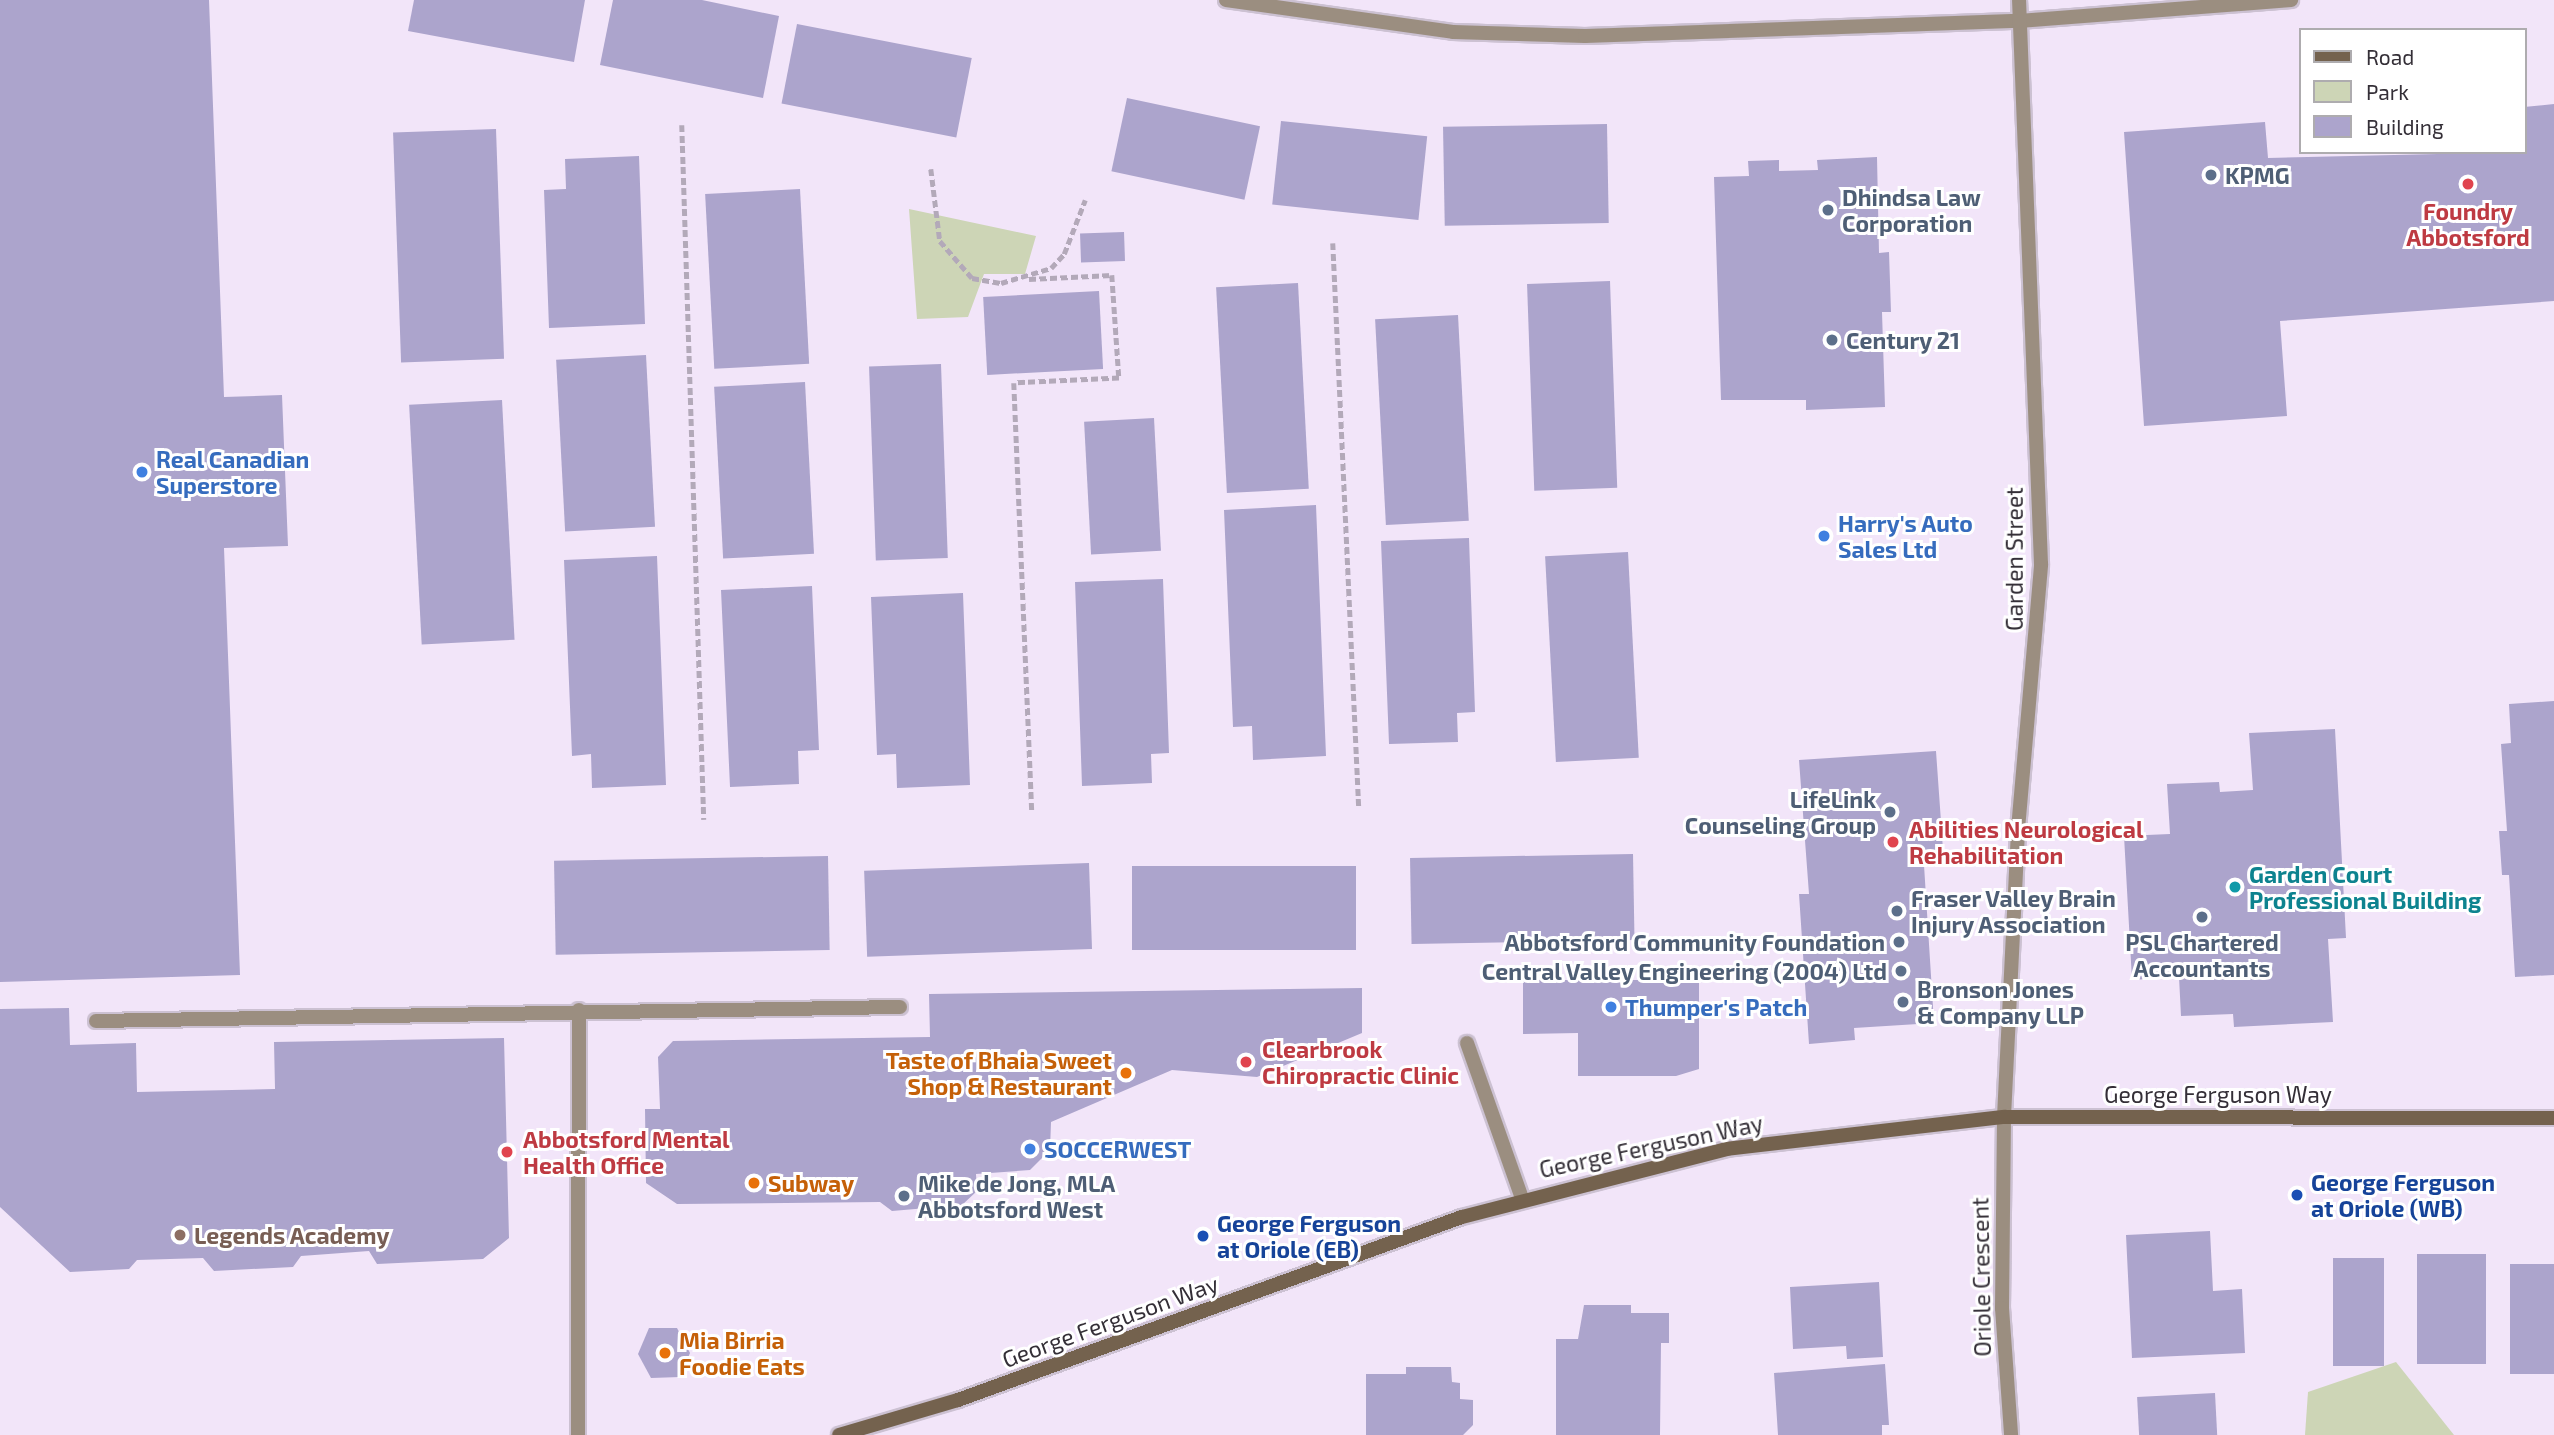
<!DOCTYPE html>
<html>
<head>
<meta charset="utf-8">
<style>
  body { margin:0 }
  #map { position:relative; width:2554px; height:1435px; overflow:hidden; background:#f2e5f9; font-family:"Exo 2",sans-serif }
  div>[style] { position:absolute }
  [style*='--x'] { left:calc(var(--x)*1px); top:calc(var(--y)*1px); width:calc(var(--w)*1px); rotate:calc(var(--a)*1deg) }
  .green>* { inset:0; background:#cdd5b6 }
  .building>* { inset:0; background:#aca4cc; transform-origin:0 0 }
  .path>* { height:4.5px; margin-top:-2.25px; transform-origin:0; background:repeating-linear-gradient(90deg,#b3a9b9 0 7px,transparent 0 10.5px) }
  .roads { filter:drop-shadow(2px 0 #ccc1d2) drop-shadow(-2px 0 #ccc1d2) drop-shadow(0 2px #ccc1d2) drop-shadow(0 -2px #ccc1d2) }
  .service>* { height:14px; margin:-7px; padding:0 7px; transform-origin:7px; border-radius:7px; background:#9b8e80 }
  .minor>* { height:14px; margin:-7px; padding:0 7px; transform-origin:7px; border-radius:7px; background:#9b8e80 }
  .tertiary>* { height:14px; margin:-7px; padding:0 7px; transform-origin:7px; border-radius:7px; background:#9b8e80 }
  .secondary>* { height:14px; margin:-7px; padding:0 7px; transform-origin:7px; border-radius:7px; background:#74624e }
  .dots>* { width:19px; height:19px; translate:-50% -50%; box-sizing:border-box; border:4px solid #fff; border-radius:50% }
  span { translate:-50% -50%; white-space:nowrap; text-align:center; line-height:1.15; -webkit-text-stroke:6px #fff; paint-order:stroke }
  .service-label { font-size:23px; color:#4e5e75; font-weight:700 }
  .left { translate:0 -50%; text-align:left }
  .right { translate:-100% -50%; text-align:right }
  .health-label { font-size:23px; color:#be3a42; font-weight:700 }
  .shop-label { font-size:23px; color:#366cbe; font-weight:700 }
  .street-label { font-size:23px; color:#342f37 }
  .culture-label { font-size:23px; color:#0d838f; font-weight:700 }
  .food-label { font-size:23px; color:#c56008; font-weight:700 }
  .transit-label { font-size:23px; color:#164399; font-weight:700 }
  .education-label { font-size:23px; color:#785e54; font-weight:700 }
  .legend { position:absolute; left:2299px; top:28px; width:228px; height:126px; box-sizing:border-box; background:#fff; border:2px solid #aeacaf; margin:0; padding:9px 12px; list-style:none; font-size:21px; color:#342f37 }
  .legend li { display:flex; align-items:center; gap:14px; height:35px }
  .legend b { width:35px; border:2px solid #aeacaf }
</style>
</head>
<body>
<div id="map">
  <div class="green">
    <i style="clip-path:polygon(909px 209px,1036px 236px,1025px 274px,984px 274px,968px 317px,917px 319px)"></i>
    <i style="clip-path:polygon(2396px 1362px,2454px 1435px,2305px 1435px,2308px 1392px)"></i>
  </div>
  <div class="building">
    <i style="clip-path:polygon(0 0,209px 0,224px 397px,282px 395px,288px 546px,224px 548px,240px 975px,0 982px)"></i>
    <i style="clip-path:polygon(414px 0,585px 0,574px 62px,408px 31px)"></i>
    <i style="clip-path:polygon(613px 0,702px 0,779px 16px,763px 98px,600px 65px)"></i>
    <i style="left:797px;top:24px;width:178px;height:81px;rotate:11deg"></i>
    <i style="left:1127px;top:98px;width:136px;height:75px;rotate:12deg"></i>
    <i style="clip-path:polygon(2554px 104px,2554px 301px,2280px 321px,2287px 416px,2144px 426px,2124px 132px,2265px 122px,2268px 158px,2524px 152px,2524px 107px)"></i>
    <i style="left:1281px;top:121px;width:147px;height:84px;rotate:6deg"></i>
    <i style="left:1607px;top:124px;width:99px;height:164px;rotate:89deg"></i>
    <i style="left:496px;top:129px;width:230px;height:103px;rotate:88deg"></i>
    <i style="clip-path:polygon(639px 156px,645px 324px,549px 328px,544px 190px,566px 189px,565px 159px)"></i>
    <i style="clip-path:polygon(1877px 157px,1879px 253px,1889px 252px,1891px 312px,1882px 312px,1885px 407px,1806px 410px,1806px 400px,1721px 400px,1714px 177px,1749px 176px,1748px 161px,1779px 160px,1779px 171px,1818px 170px,1817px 160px)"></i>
    <i style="left:800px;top:189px;width:175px;height:95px;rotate:87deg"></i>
    <i style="left:1124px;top:232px;width:29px;height:44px;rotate:88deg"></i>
    <i style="left:1610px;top:281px;width:207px;height:83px;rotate:88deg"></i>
    <i style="left:1298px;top:283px;width:206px;height:82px;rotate:87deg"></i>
    <i style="left:1099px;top:291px;width:78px;height:116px;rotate:87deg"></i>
    <i style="left:1458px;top:315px;width:206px;height:83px;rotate:87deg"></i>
    <i style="left:646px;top:355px;width:172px;height:90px;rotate:87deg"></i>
    <i style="left:941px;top:364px;width:194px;height:72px;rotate:88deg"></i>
    <i style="left:805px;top:382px;width:172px;height:91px;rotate:87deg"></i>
    <i style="left:502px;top:400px;width:240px;height:93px;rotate:87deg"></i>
    <i style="left:1154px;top:418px;width:133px;height:70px;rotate:87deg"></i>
    <i style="clip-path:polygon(1316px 505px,1326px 756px,1253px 760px,1252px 726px,1233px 727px,1224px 510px)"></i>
    <i style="clip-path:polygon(1469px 538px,1475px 712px,1457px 713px,1458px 742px,1389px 744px,1381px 541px)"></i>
    <i style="left:1628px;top:552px;width:206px;height:83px;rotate:87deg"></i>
    <i style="clip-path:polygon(657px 556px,666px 785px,592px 788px,591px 754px,572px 756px,564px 560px)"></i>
    <i style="clip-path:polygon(1163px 579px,1169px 753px,1151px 754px,1152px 783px,1082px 786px,1075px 582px)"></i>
    <i style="clip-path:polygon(812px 586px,819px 750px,798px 751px,799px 784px,730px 787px,721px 590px)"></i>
    <i style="clip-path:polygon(963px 593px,970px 785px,897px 788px,896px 754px,877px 755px,871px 597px)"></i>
    <i style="clip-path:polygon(2554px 701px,2554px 975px,2515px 977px,2509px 875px,2502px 875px,2499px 831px,2507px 831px,2501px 744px,2511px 743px,2509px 704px)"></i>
    <i style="clip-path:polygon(2335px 729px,2346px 938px,2328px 939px,2333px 1022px,2234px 1027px,2233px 1014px,2181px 1016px,2179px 977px,2132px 980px,2124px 836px,2170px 834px,2167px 784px,2219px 782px,2220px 792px,2253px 790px,2249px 733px)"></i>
    <i style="clip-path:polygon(1936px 751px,1944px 864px,1924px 865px,1934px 1023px,1854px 1028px,1855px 1040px,1809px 1044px,1799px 894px,1809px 894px,1799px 760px)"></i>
    <i style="left:1633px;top:854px;width:86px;height:223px;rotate:89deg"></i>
    <i style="left:828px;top:856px;width:94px;height:274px;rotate:89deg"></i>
    <i style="left:1089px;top:863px;width:86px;height:225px;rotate:88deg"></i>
    <i style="left:1356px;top:866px;width:84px;height:224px;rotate:90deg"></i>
    <i style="clip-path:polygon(1523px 980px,1699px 980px,1699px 1069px,1676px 1076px,1578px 1076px,1578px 1033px,1523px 1034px)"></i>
    <i style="clip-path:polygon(1362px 988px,1362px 1033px,1257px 1077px,1172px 1070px,1051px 1122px,1050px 1150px,1030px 1170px,976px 1174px,977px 1191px,962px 1205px,892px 1211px,880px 1202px,677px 1204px,646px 1183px,645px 1109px,660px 1109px,658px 1057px,673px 1041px,930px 1037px,929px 994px)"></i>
    <i style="clip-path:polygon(69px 1008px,70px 1045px,136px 1043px,137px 1092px,275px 1089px,274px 1042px,504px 1038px,509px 1238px,483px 1259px,377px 1264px,369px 1251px,301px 1256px,293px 1267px,214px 1271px,203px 1258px,137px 1260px,129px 1269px,70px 1272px,0 1207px,0 1009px)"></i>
    <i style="clip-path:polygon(2210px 1231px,2213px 1291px,2242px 1289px,2245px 1353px,2132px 1358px,2126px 1235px)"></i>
    <i style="left:2417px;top:1254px;width:69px;height:110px"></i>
    <i style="left:2333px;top:1258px;width:51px;height:108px"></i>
    <i style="left:2510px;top:1264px;width:44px;height:110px"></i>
    <i style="clip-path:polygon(1879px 1282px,1883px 1357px,1847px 1359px,1846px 1346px,1793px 1349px,1790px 1287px)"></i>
    <i style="clip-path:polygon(1584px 1305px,1631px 1305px,1631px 1313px,1669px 1313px,1669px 1343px,1661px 1343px,1660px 1435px,1556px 1435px,1556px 1339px,1578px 1339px)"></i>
    <i style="clip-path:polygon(649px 1328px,677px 1328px,690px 1353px,680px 1377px,651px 1378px,638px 1354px)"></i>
    <i style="clip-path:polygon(1885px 1364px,1889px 1425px,1882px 1425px,1882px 1435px,1778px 1435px,1774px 1373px)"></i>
    <i style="clip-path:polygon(1406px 1367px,1451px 1367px,1452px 1382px,1460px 1383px,1460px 1399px,1473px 1400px,1473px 1425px,1463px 1435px,1366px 1435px,1366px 1374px,1406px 1374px)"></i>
    <i style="left:2215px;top:1393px;width:42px;height:78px;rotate:87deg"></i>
  </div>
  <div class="path">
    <i style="--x:682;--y:125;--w:695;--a:88.19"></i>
    <i style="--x:931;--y:169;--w:73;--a:82.9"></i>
    <i style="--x:940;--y:241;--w:49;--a:49.1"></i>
    <i style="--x:972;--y:278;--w:29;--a:10"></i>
    <i style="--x:1001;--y:283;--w:52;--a:-16.7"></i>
    <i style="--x:1051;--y:268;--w:19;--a:-47"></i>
    <i style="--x:1064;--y:254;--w:58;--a:-68.7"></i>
    <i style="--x:1333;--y:243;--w:566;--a:87.37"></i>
    <i style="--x:1029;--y:279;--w:83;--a:-2.8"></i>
    <i style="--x:1112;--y:275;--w:103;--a:86.1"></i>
    <i style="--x:1119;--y:378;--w:105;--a:177.3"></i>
    <i style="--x:1014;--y:383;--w:430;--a:87.6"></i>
  </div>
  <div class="roads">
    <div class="service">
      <i style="--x:96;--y:1021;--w:804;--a:-1"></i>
      <i style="--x:1467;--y:1043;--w:164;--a:70.5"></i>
      <i style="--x:578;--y:1435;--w:425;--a:-89.9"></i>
    </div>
    <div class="minor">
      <i style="--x:2004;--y:1117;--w:191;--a:90.6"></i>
      <i style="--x:2002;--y:1308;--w:127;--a:85.9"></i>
    </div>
    <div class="tertiary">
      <i style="--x:1226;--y:0;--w:229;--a:8"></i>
      <i style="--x:1453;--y:32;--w:132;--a:1.7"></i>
      <i style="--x:1585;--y:36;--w:434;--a:-2"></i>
      <i style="--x:2019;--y:21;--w:273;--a:-4.4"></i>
      <i style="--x:2004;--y:1117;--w:288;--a:-87.2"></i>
      <i style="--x:2018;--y:829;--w:266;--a:-85"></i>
      <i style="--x:2041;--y:564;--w:564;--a:-92.23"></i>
    </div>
    <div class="secondary">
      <i style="--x:839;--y:1435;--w:124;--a:-16.4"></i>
      <i style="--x:958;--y:1400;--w:536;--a:-19.96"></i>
      <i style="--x:1462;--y:1217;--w:273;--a:-14.4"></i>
      <i style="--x:1726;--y:1149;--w:280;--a:-6.6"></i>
      <i style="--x:2004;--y:1117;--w:550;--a:0.1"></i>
    </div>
  </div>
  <div class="dots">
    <i style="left:2211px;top:175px;background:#5c6f8a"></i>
    <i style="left:2468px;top:184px;background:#e0444e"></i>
    <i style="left:1828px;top:210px;background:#5c6f8a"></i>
    <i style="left:1832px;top:340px;background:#5c6f8a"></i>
    <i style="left:142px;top:472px;background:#3f7fe0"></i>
    <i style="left:1824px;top:536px;background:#3f7fe0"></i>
    <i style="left:1890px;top:812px;background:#5c6f8a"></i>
    <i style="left:1893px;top:842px;background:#e0444e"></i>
    <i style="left:2235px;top:887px;background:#0f9aa8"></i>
    <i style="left:1897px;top:911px;background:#5c6f8a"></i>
    <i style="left:2202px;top:917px;background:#5c6f8a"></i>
    <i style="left:1899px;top:942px;background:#5c6f8a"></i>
    <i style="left:1901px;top:971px;background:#5c6f8a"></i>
    <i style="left:1903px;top:1002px;background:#5c6f8a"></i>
    <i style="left:1611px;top:1007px;background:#3f7fe0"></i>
    <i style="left:1246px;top:1062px;background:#e0444e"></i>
    <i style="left:1126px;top:1073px;background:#e8710a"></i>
    <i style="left:1030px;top:1149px;background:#3f7fe0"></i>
    <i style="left:507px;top:1152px;background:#e0444e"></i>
    <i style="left:754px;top:1183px;background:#e8710a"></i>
    <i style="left:2297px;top:1195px;background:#1a4fb4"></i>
    <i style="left:904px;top:1196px;background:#5c6f8a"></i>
    <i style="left:180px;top:1235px;background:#8d6e63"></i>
    <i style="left:1203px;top:1236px;background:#1a4fb4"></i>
    <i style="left:665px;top:1353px;background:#e8710a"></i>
  </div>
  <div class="service-label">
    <span class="left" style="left:2225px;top:175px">KPMG</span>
    <span class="left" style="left:1842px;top:210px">Dhindsa Law<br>Corporation</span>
    <span class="left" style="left:1846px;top:340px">Century 21</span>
    <span class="right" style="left:1876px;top:812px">LifeLink<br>Counseling Group</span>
    <span class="left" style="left:1911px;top:911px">Fraser Valley Brain<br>Injury Association</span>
    <span class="right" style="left:1885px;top:942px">Abbotsford Community Foundation</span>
    <span style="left:2202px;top:955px">PSL Chartered<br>Accountants</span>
    <span class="right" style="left:1887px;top:971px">Central Valley Engineering (2004) Ltd</span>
    <span class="left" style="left:1917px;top:1002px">Bronson Jones<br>&amp; Company LLP</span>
    <span class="left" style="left:918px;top:1196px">Mike de Jong, MLA<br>Abbotsford West</span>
  </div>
  <div class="health-label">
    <span style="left:2468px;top:224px">Foundry<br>Abbotsford</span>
    <span class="left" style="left:1909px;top:842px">Abilities Neurological<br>Rehabilitation</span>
    <span class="left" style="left:1262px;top:1062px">Clearbrook<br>Chiropractic Clinic</span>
    <span class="left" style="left:523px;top:1152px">Abbotsford Mental<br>Health Office</span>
  </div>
  <div class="shop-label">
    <span class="left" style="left:156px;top:472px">Real Canadian<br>Superstore</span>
    <span class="left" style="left:1838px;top:536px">Harry's Auto<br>Sales Ltd</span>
    <span class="left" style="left:1625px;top:1007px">Thumper's Patch</span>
    <span class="left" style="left:1044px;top:1149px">SOCCERWEST</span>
  </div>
  <div class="street-label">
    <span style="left:2014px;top:559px;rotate:-90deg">Garden Street</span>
    <span style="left:2218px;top:1094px">George Ferguson Way</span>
    <span style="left:1651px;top:1146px;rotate:-12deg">George Ferguson Way</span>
    <span style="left:1981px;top:1277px;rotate:-91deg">Oriole Crescent</span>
    <span style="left:1110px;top:1321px;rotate:-20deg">George Ferguson Way</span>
  </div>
  <div class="culture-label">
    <span class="left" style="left:2249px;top:887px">Garden Court<br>Professional Building</span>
  </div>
  <div class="food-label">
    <span class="right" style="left:1112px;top:1073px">Taste of Bhaia Sweet<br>Shop &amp; Restaurant</span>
    <span class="left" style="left:768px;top:1183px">Subway</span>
    <span class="left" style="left:679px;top:1353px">Mia Birria<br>Foodie Eats</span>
  </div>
  <div class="transit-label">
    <span class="left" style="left:2311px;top:1195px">George Ferguson<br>at Oriole (WB)</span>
    <span class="left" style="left:1217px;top:1236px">George Ferguson<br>at Oriole (EB)</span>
  </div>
  <div class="education-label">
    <span class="left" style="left:194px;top:1235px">Legends Academy</span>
  </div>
  <ul class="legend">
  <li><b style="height:9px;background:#74624e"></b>Road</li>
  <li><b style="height:19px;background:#cdd5b6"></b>Park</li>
  <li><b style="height:19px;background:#aca4cc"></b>Building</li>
  </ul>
</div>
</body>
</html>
